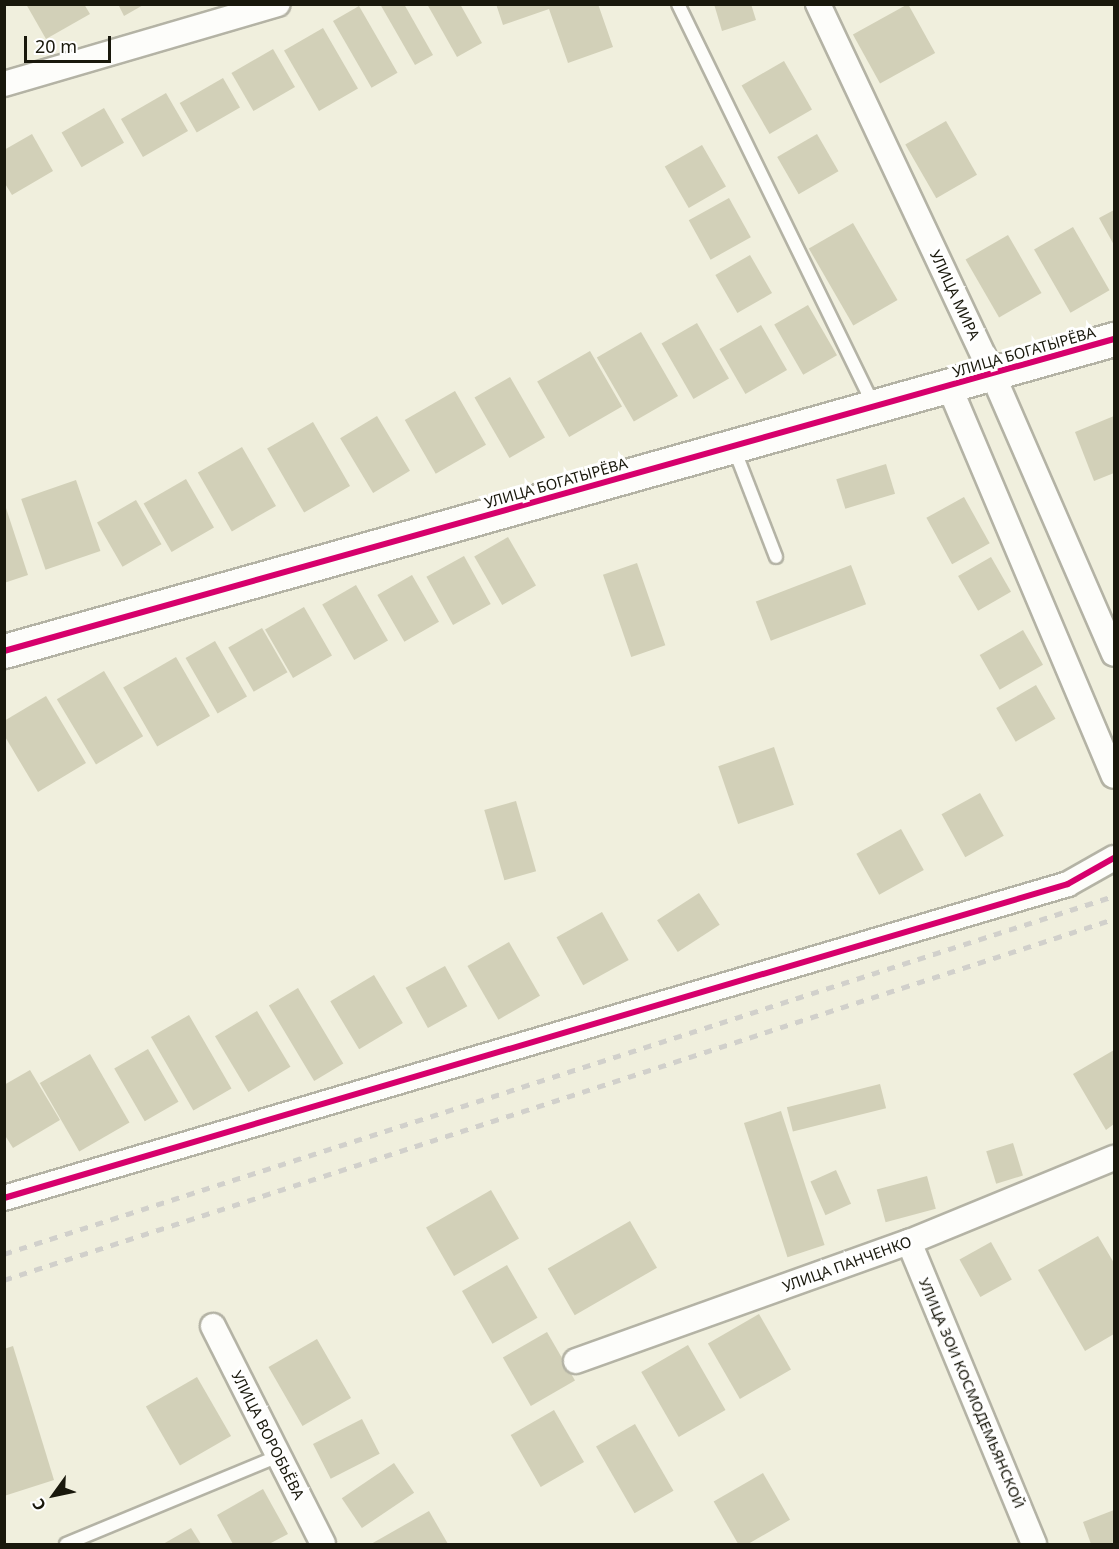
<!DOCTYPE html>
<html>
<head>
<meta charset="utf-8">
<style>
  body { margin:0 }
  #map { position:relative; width:1119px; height:1549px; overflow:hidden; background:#f0efdd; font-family:"Noto Sans",sans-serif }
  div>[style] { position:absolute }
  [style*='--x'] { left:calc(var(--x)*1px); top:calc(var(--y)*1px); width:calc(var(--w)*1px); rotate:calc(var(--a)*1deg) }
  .building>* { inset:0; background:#d2d0b8; transform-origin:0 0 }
  .roads { filter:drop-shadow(2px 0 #b4b3a5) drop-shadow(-2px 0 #b4b3a5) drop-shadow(0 2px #b4b3a5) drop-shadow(0 -2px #b4b3a5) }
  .lane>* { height:12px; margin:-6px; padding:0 6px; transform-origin:6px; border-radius:6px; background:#fdfdfa }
  .street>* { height:24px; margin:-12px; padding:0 12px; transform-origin:12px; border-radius:12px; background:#fdfdfa }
  .secondary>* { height:33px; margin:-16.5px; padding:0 16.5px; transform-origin:16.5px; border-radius:16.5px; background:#fdfdfa }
  .rail>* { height:4.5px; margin-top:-2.25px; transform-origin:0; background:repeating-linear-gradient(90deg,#d1d0cb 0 8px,transparent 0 16px) }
  .cycleway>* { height:6px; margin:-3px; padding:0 3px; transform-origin:3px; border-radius:3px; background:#d6006c }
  span { translate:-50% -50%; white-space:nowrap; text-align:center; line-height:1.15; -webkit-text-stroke:6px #fff; paint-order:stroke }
  .street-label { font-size:15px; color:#19180c }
  .frame { position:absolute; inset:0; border:6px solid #19180c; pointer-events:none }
  .north { position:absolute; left:24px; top:1465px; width:60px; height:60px; -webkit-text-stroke:4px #fff; paint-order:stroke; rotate:237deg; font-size:16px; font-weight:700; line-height:24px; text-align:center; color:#19180c }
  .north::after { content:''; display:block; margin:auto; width:21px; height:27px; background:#19180c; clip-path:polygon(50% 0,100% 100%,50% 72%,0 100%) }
  .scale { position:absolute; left:24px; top:36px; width:87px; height:27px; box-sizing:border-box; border:3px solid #19180c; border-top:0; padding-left:8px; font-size:18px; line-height:21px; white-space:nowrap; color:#19180c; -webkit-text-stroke:4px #fff; paint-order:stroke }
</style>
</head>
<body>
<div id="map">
  <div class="building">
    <i style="clip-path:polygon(26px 4px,84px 4px,90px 14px,46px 39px)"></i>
    <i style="clip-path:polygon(118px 4px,145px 4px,124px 16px)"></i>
    <i style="clip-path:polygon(380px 4px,404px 4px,433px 55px,415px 65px)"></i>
    <i style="clip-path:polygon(427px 4px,460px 4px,482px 43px,457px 57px)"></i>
    <i style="clip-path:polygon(496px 4px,598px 4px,613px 47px,568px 63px,549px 9px,503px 25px)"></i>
    <i style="clip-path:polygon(714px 4px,751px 4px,756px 20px,722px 31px)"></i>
    <i style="left:908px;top:4px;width:56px;height:63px;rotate:61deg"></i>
    <i style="left:359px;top:6px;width:77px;height:30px;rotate:60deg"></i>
    <i style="left:323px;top:28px;width:70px;height:45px;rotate:60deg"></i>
    <i style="left:273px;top:49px;width:44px;height:48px;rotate:60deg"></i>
    <i style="left:784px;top:61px;width:56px;height:49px;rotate:60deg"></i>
    <i style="left:223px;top:78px;width:34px;height:50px;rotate:60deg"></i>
    <i style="left:166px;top:93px;width:44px;height:52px;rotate:60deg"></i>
    <i style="left:104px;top:108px;width:40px;height:49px;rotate:60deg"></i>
    <i style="left:946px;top:121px;width:62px;height:47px;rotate:60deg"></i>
    <i style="clip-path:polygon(32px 134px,53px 171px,12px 195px,4px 182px,4px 150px)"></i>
    <i style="left:817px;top:134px;width:43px;height:46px;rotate:60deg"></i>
    <i style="left:702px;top:145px;width:48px;height:43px;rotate:60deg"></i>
    <i style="left:729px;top:198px;width:45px;height:46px;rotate:61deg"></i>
    <i style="clip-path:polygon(1114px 210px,1114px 245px,1099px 218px)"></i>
    <i style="left:853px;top:223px;width:89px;height:51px;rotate:60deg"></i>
    <i style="left:1073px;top:227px;width:73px;height:45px;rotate:60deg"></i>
    <i style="left:1008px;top:235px;width:67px;height:49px;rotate:60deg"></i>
    <i style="left:750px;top:255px;width:44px;height:40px;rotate:60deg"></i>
    <i style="left:808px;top:305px;width:58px;height:39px;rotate:60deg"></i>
    <i style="left:697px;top:323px;width:64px;height:41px;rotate:60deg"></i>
    <i style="left:761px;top:325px;width:52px;height:48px;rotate:60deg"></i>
    <i style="left:641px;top:332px;width:74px;height:51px;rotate:60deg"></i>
    <i style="left:590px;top:351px;width:64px;height:61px;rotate:60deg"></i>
    <i style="left:510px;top:377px;width:70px;height:41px;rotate:60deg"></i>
    <i style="left:455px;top:391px;width:62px;height:58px;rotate:60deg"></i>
    <i style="left:377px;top:416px;width:64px;height:43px;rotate:59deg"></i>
    <i style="clip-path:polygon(1114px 416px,1114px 473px,1094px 481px,1075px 432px)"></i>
    <i style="left:313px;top:422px;width:74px;height:53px;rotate:60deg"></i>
    <i style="left:242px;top:447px;width:68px;height:51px;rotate:60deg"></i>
    <i style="left:886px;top:464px;width:31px;height:52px;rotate:73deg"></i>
    <i style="left:186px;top:479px;width:56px;height:49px;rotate:60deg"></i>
    <i style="left:76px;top:480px;width:75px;height:58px;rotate:71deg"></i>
    <i style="left:964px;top:497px;width:53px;height:43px;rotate:61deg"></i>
    <i style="left:136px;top:500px;width:51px;height:45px;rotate:60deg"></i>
    <i style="clip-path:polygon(5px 505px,28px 575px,4px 583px,4px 506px)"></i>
    <i style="left:508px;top:537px;width:56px;height:39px;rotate:60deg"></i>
    <i style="left:464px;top:556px;width:55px;height:43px;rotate:61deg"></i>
    <i style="left:991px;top:557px;width:40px;height:38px;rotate:60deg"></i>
    <i style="left:637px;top:563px;width:87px;height:36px;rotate:71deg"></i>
    <i style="left:851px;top:565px;width:42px;height:102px;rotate:69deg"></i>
    <i style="left:412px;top:575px;width:54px;height:40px;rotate:60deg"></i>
    <i style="left:356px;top:585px;width:64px;height:39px;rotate:60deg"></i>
    <i style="left:304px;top:607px;width:56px;height:45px;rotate:60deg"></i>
    <i style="left:262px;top:628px;width:51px;height:39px;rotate:60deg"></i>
    <i style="left:1023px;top:630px;width:40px;height:50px;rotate:60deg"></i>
    <i style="left:215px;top:641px;width:64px;height:34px;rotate:60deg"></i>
    <i style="left:176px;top:657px;width:68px;height:61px;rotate:60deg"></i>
    <i style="left:104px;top:671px;width:76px;height:55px;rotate:59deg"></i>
    <i style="left:1036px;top:685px;width:39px;height:46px;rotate:60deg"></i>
    <i style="clip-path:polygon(46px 696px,86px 763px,38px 792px,4px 735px,4px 721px)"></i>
    <i style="left:774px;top:747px;width:61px;height:59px;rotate:71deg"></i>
    <i style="left:980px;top:793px;width:49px;height:44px;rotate:61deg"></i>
    <i style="left:516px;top:801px;width:73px;height:33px;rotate:74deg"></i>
    <i style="left:901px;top:829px;width:47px;height:51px;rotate:61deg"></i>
    <i style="left:699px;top:893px;width:38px;height:50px;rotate:57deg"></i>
    <i style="left:602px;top:912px;width:55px;height:52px;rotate:61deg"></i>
    <i style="left:509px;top:942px;width:62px;height:48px;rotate:60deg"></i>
    <i style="left:445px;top:966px;width:46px;height:45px;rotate:61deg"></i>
    <i style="left:374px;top:975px;width:56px;height:51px;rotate:59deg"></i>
    <i style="left:298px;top:988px;width:88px;height:34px;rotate:59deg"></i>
    <i style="left:257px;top:1011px;width:65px;height:49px;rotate:59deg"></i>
    <i style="left:189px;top:1015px;width:85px;height:44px;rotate:60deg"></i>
    <i style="left:148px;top:1049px;width:61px;height:39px;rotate:60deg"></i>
    <i style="clip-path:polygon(1114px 1050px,1114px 1124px,1106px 1130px,1073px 1074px)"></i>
    <i style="left:90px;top:1054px;width:79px;height:58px;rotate:60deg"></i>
    <i style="clip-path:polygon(30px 1070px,60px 1120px,13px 1148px,4px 1134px,4px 1085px)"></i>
    <i style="left:880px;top:1084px;width:25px;height:96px;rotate:76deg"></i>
    <i style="left:781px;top:1111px;width:141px;height:39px;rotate:72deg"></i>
    <i style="left:1013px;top:1143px;width:34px;height:28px;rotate:73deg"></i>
    <i style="left:836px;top:1170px;width:37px;height:28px;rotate:66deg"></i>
    <i style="left:927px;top:1176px;width:34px;height:52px;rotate:75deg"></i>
    <i style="left:491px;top:1190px;width:56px;height:75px;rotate:60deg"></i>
    <i style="left:630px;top:1221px;width:54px;height:95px;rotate:60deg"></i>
    <i style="clip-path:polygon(1098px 1236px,1114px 1263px,1114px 1334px,1085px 1351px,1038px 1270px)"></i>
    <i style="left:991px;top:1242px;width:43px;height:36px;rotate:61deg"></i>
    <i style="left:507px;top:1265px;width:61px;height:52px;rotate:60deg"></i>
    <i style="left:759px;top:1314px;width:64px;height:59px;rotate:60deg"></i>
    <i style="left:547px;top:1332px;width:56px;height:51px;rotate:60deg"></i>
    <i style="left:317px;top:1339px;width:68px;height:56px;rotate:60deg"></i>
    <i style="left:688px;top:1345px;width:75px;height:54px;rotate:60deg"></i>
    <i style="clip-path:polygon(13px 1346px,54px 1480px,4px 1496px,4px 1349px)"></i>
    <i style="left:197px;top:1377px;width:68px;height:59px;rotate:60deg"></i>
    <i style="left:554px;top:1410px;width:60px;height:50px;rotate:60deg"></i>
    <i style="left:362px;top:1419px;width:39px;height:55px;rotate:63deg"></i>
    <i style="left:635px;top:1424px;width:77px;height:45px;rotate:60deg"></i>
    <i style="left:394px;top:1463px;width:36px;height:63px;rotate:56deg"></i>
    <i style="left:763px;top:1473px;width:54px;height:57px;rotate:60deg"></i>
    <i style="clip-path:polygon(263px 1489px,288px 1534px,269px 1544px,233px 1544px,217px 1515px)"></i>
    <i style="clip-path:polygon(1114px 1510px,1114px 1544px,1091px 1544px,1083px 1522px)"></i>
    <i style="clip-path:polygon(429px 1511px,448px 1544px,371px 1544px)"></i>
    <i style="clip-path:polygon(191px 1528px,201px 1544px,163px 1544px)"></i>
  </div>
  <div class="roads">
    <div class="lane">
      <i style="--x:678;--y:4;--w:446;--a:64"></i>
      <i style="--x:733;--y:446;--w:119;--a:68.8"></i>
      <i style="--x:66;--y:1544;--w:230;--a:-22.5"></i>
    </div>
    <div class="street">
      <i style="--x:818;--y:4;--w:408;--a:64.8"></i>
      <i style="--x:992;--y:373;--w:306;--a:66.5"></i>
      <i style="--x:4;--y:84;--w:285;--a:-16.3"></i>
      <i style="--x:949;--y:386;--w:423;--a:67.1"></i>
      <i style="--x:4;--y:1198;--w:1109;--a:-16.44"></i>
      <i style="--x:1068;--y:884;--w:53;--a:-29.5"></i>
      <i style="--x:909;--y:1242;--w:327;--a:67.5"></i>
      <i style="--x:213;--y:1326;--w:244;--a:63.2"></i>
      <i style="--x:576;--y:1361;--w:354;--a:-19.7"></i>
      <i style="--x:909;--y:1242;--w:222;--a:-22.3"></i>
    </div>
    <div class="secondary">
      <i style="--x:4;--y:651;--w:1153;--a:-15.7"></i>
    </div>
  </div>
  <div class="rail">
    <i style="--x:4;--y:1254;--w:1166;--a:-17.88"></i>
    <i style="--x:4;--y:1280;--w:1167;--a:-18.02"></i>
  </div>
  <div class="cycleway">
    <i style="--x:4;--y:651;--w:1153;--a:-15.7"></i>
    <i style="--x:4;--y:1198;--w:1109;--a:-16.44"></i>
    <i style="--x:1068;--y:884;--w:53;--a:-29.5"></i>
  </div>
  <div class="street-label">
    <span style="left:955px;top:295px;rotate:65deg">УЛИЦА МИРА</span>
    <span style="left:1024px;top:352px;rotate:-16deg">УЛИЦА БОГАТЫРЁВА</span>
    <span style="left:556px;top:483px;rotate:-16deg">УЛИЦА БОГАТЫРЁВА</span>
    <span style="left:847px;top:1264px;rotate:-20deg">УЛИЦА ПАНЧЕНКО</span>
    <span style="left:972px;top:1393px;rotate:67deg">УЛИЦА ЗОИ КОСМОДЕМЬЯНСКОЙ</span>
    <span style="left:268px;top:1435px;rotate:63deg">УЛИЦА ВОРОБЬЁВА</span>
  </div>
  <div class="frame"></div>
  <div class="north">С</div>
  <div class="scale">20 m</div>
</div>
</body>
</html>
